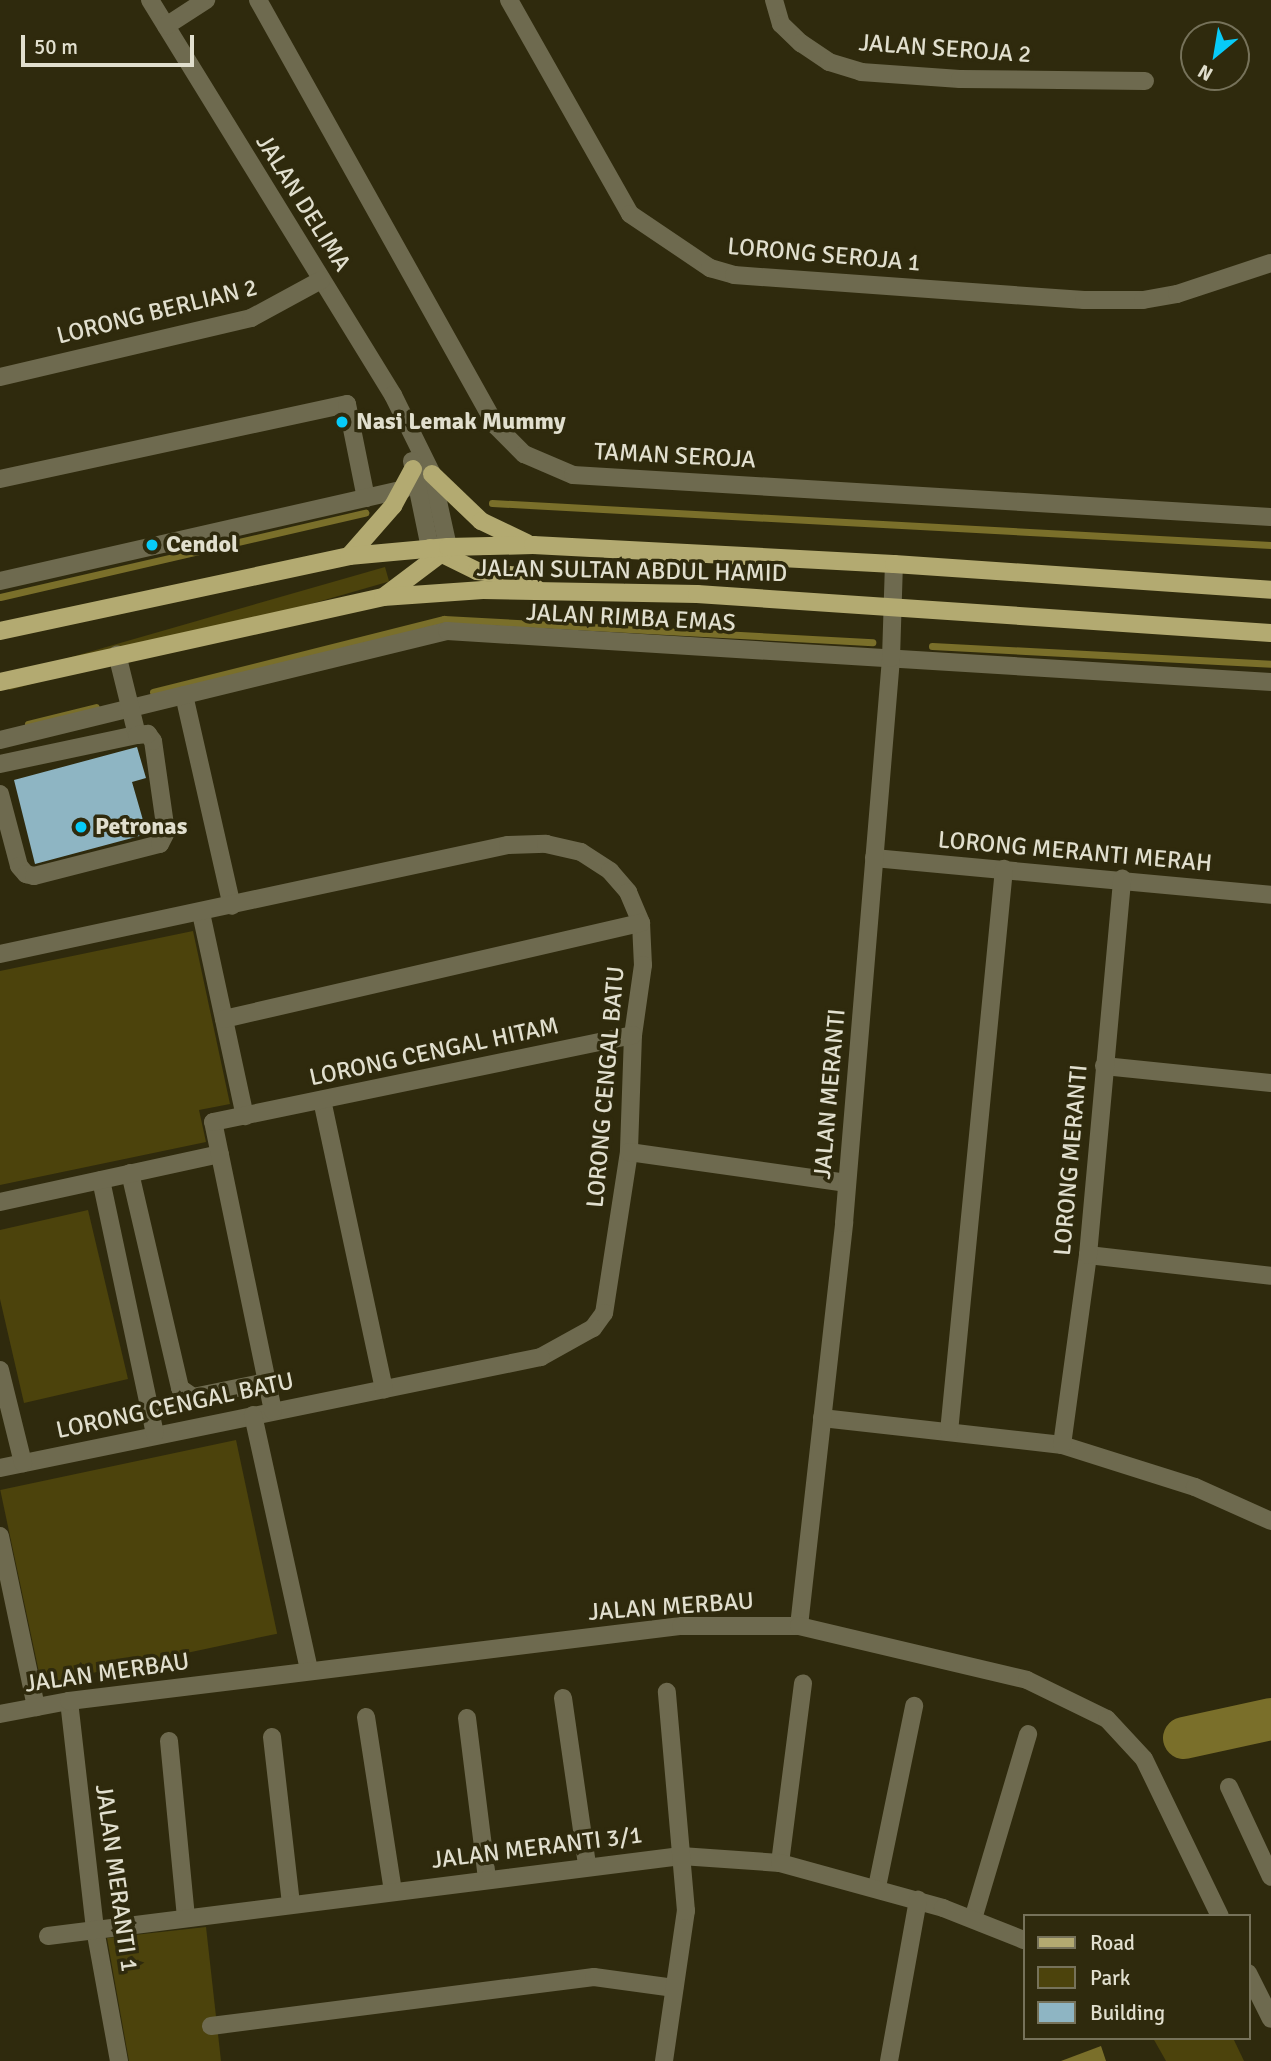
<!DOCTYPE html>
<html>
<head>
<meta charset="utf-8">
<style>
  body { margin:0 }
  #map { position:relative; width:1271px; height:2061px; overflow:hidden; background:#2f2a0d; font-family:Signika,sans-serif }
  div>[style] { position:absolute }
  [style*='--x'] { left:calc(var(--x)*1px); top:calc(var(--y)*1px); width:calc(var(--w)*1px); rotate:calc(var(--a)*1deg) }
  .green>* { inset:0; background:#4c430c; transform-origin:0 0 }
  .water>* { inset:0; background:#7a6f2a }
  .stream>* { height:7px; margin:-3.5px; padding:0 3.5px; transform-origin:3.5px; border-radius:3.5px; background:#7a6f2a }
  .river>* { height:42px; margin:-21px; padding:0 21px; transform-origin:21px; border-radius:21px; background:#7a6f2a }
  .building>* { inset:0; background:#8eb5c3 }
  .minor>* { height:18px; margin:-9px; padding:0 9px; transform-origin:9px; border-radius:9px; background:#6e6a4f }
  .major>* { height:18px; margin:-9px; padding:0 9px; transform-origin:9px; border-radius:9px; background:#b3aa71 }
  .dots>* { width:19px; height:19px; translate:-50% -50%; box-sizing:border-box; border:4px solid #2f2a0d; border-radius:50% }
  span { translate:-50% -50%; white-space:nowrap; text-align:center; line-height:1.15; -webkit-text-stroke:7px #2f2a0d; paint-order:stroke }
  .street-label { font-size:24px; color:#e1dfce }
  .poi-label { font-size:24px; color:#e1dfce; font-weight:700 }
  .left { translate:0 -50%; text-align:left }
  .legend { position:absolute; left:1023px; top:1914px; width:228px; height:126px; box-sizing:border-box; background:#2f2a0d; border:2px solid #76725a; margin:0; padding:9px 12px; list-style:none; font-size:21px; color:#e1dfce }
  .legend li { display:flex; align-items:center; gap:14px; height:35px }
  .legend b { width:35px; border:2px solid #76725a }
  .north { position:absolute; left:1180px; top:21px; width:70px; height:70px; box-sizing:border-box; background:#2f2a0d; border:2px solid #76725a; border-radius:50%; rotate:210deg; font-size:19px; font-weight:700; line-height:28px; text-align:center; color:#e1dfce }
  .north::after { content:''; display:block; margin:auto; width:24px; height:32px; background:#07cbf9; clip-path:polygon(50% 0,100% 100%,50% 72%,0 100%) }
  .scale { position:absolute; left:21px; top:35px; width:173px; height:32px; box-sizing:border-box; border:4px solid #e1dfce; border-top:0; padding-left:9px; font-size:21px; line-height:24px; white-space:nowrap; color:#e1dfce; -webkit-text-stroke:5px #2f2a0d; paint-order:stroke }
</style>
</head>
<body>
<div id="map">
  <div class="green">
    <i style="left:385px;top:567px;width:15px;height:395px;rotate:74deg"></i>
    <i style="clip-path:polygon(193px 931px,230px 1104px,199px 1110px,206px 1142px,0 1185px,0 971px)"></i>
    <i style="clip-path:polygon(88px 1210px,128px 1379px,24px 1403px,0 1299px,0 1230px)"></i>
    <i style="left:236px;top:1440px;width:198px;height:241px;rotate:78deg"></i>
    <i style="clip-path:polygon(206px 1927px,221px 2061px,129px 2061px,107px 1938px)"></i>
    <i style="clip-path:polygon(1153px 2038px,1233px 2038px,1244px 2061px,1166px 2061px)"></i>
  </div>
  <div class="water">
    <i style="clip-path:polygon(1101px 2046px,1106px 2061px,1061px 2061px)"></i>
  </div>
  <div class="stream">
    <i style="--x:492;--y:503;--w:780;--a:3.09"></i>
    <i style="--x:0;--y:597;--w:375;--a:-13"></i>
    <i style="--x:932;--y:646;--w:339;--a:3"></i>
    <i style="--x:153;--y:692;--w:300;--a:-14.1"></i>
    <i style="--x:444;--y:619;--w:429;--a:3.1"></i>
    <i style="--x:28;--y:724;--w:70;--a:-14"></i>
  </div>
  <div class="river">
    <i style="--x:1184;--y:1738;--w:89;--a:-12.3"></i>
  </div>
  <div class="building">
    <i style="clip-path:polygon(137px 747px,146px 778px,132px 782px,147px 834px,35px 864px,14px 780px)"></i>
  </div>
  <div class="minor">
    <i style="--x:150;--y:0;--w:464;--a:58.4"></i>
    <i style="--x:393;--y:395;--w:88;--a:63.7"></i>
    <i style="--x:432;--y:474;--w:75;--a:77.6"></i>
    <i style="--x:258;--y:0;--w:488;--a:60.8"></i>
    <i style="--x:496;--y:426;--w:40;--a:45"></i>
    <i style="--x:524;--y:454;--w:53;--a:23.2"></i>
    <i style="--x:573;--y:475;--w:699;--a:3.44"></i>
    <i style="--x:509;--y:0;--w:246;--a:60.5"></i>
    <i style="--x:630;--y:214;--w:97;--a:34"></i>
    <i style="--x:710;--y:268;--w:25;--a:16"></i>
    <i style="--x:734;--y:275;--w:351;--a:4.1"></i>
    <i style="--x:1084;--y:300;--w:59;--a:0"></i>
    <i style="--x:1143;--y:300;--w:35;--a:-10"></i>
    <i style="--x:1177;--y:294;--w:99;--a:-18.3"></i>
    <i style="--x:774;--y:0;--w:25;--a:74"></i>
    <i style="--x:781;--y:24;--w:28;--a:44"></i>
    <i style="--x:801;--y:43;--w:34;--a:34"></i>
    <i style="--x:829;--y:62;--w:34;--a:17"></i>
    <i style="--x:861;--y:72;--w:99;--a:4"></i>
    <i style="--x:960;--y:79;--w:185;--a:0.6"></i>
    <i style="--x:166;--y:26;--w:48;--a:-33"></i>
    <i style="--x:0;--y:377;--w:258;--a:-13.2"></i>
    <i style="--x:251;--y:318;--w:80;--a:-28.5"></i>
    <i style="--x:412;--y:461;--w:89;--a:78.3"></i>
    <i style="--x:0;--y:479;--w:355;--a:-12.2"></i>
    <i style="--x:347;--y:404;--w:96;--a:78.6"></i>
    <i style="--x:0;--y:581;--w:414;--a:-12.8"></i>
    <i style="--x:184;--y:695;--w:216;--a:77.2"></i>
    <i style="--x:0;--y:740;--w:460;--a:-13.7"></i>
    <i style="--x:447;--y:631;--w:826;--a:3.54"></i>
    <i style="--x:0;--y:764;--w:140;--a:-12"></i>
    <i style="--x:137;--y:735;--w:83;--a:-103.9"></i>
    <i style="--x:0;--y:794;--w:74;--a:75.2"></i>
    <i style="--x:19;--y:866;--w:11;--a:49"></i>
    <i style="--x:26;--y:874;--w:8;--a:14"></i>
    <i style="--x:34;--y:876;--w:130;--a:-14.3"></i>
    <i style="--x:160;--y:844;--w:13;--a:-63"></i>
    <i style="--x:166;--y:832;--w:92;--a:-98.1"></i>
    <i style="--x:153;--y:741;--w:9;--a:-126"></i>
    <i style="--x:148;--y:734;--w:11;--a:175"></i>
    <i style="--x:874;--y:858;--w:399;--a:5.3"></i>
    <i style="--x:201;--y:913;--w:208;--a:77.8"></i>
    <i style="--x:0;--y:954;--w:520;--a:-12.11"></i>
    <i style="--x:508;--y:845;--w:38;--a:-2"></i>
    <i style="--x:546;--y:844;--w:36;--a:13"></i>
    <i style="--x:581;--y:852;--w:35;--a:33"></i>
    <i style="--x:610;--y:871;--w:28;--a:49"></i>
    <i style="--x:628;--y:892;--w:34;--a:67"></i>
    <i style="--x:641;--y:923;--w:42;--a:87.3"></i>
    <i style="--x:643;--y:965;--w:71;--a:98.1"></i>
    <i style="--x:633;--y:1035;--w:117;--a:92"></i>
    <i style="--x:629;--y:1152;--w:163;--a:98.8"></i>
    <i style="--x:604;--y:1313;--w:19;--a:126"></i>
    <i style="--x:593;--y:1328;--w:60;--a:150.9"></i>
    <i style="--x:541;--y:1357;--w:552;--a:168.41"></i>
    <i style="--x:224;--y:1019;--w:428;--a:-13"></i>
    <i style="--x:1104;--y:1066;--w:168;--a:5.8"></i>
    <i style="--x:322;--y:1100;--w:296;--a:77.9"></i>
    <i style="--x:629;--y:1152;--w:220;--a:8.1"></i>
    <i style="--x:130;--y:1173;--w:221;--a:76.9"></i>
    <i style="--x:180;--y:1388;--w:16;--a:35"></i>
    <i style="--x:193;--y:1397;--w:75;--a:-11.6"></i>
    <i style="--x:101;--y:1180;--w:259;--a:78"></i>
    <i style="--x:0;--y:1202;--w:225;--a:-12.3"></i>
    <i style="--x:1088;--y:1255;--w:184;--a:6.5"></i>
    <i style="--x:0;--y:1370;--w:96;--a:76.1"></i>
    <i style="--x:273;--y:1411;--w:295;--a:-101.7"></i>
    <i style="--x:213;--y:1122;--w:429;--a:-11.7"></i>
    <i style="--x:253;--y:1415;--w:261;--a:77.6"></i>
    <i style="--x:822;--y:1418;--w:242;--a:6.4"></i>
    <i style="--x:1062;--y:1445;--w:139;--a:17.5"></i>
    <i style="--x:1195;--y:1487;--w:83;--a:24.1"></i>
    <i style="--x:949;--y:1432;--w:566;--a:-84.42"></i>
    <i style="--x:1062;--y:1445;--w:192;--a:-82.2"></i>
    <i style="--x:1088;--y:1255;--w:378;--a:-84.8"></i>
    <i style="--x:0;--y:1536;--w:175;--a:78.1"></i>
    <i style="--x:799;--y:1626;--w:406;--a:-83.6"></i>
    <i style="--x:844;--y:1223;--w:567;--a:-85.24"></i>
    <i style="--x:891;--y:658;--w:94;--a:-88.2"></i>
    <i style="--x:563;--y:1698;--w:169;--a:81.8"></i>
    <i style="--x:69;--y:1701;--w:229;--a:83.5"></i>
    <i style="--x:95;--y:1929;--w:134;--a:79.7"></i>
    <i style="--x:0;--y:1714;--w:70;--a:-10.7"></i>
    <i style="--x:69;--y:1701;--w:617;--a:-6.99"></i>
    <i style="--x:681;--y:1626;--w:118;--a:0"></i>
    <i style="--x:799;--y:1626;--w:234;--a:13.3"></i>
    <i style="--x:1027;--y:1680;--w:89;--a:26"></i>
    <i style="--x:1107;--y:1719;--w:54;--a:47.2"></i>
    <i style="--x:1144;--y:1759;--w:174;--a:64.2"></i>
    <i style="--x:366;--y:1717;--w:176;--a:81.2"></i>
    <i style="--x:467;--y:1718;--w:161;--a:82.9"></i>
    <i style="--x:272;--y:1737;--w:168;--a:83.5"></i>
    <i style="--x:169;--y:1741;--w:177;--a:84.5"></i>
    <i style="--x:1229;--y:1787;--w:99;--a:65"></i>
    <i style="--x:780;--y:1863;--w:181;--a:-82.7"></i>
    <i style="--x:877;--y:1887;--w:185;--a:-78.4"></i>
    <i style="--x:973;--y:1919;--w:193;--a:-73.4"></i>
    <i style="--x:48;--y:1936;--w:638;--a:-7.2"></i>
    <i style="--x:681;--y:1856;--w:99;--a:4"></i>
    <i style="--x:780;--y:1863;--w:169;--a:15.4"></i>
    <i style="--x:943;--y:1908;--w:87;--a:21.6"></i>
    <i style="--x:1248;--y:1973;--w:51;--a:63.4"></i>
    <i style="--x:211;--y:2026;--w:386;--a:-7.3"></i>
    <i style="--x:594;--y:1977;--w:81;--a:7.8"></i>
    <i style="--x:664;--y:2061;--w:152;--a:-81.7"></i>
    <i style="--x:686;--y:1911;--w:220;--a:-95"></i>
    <i style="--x:889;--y:2061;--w:164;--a:-79.8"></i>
  </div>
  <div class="major">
    <i style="--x:432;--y:474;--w:68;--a:43.8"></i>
    <i style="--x:481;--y:521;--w:51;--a:25.6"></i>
    <i style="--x:430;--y:548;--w:52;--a:26.1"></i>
    <i style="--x:477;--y:571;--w:42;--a:6.8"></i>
    <i style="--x:519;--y:576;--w:22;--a:36"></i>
    <i style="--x:349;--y:556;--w:67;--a:-48.7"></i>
    <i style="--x:393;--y:506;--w:42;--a:-61.6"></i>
    <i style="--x:386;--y:595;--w:76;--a:-37"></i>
    <i style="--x:0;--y:631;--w:357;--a:-12.1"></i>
    <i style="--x:349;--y:556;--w:99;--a:-5.2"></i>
    <i style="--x:448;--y:547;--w:85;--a:-1.3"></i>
    <i style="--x:533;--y:545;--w:361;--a:3"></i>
    <i style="--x:894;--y:564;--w:378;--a:3.9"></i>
    <i style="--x:0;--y:682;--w:392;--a:-12.5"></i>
    <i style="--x:383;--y:597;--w:100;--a:-4"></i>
    <i style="--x:483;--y:590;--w:214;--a:1.1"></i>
    <i style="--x:697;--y:594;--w:575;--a:3.89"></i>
  </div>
  <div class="dots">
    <i style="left:342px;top:422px;background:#07cbf9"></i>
    <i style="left:152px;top:545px;background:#07cbf9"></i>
    <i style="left:81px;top:827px;background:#07cbf9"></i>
  </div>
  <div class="street-label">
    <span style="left:945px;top:49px;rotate:4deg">JALAN SEROJA 2</span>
    <span style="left:303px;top:203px;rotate:58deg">JALAN DELIMA</span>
    <span style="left:824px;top:255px;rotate:5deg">LORONG SEROJA 1</span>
    <span style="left:157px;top:312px;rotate:-14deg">LORONG BERLIAN 2</span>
    <span style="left:675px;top:456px;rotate:3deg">TAMAN SEROJA</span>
    <span style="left:632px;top:571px;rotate:1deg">JALAN SULTAN ABDUL HAMID</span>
    <span style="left:631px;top:618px;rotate:3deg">JALAN RIMBA EMAS</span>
    <span style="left:1075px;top:852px;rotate:5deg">LORONG MERANTI MERAH</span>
    <span style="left:434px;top:1052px;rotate:-12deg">LORONG CENGAL HITAM</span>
    <span style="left:606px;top:1087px;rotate:-85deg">LORONG CENGAL BATU</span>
    <span style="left:830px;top:1094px;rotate:-85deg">JALAN MERANTI</span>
    <span style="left:1071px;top:1160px;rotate:-85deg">LORONG MERANTI</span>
    <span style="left:175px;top:1406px;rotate:-12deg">LORONG CENGAL BATU</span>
    <span style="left:671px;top:1607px;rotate:-4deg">JALAN MERBAU</span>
    <span style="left:107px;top:1673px;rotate:-8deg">JALAN MERBAU</span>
    <span style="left:537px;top:1848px;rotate:-7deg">JALAN MERANTI 3/1</span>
    <span style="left:116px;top:1878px;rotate:82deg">JALAN MERANTI 1</span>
  </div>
  <div class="poi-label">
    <span class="left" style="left:356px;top:422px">Nasi Lemak Mummy</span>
    <span class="left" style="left:166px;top:545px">Cendol</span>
    <span class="left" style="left:95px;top:827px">Petronas</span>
  </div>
  <ul class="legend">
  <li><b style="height:9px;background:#b3aa71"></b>Road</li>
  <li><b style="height:19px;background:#4c430c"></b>Park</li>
  <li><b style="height:19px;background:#8eb5c3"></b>Building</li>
  </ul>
  <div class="north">N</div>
  <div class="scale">50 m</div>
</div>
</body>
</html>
